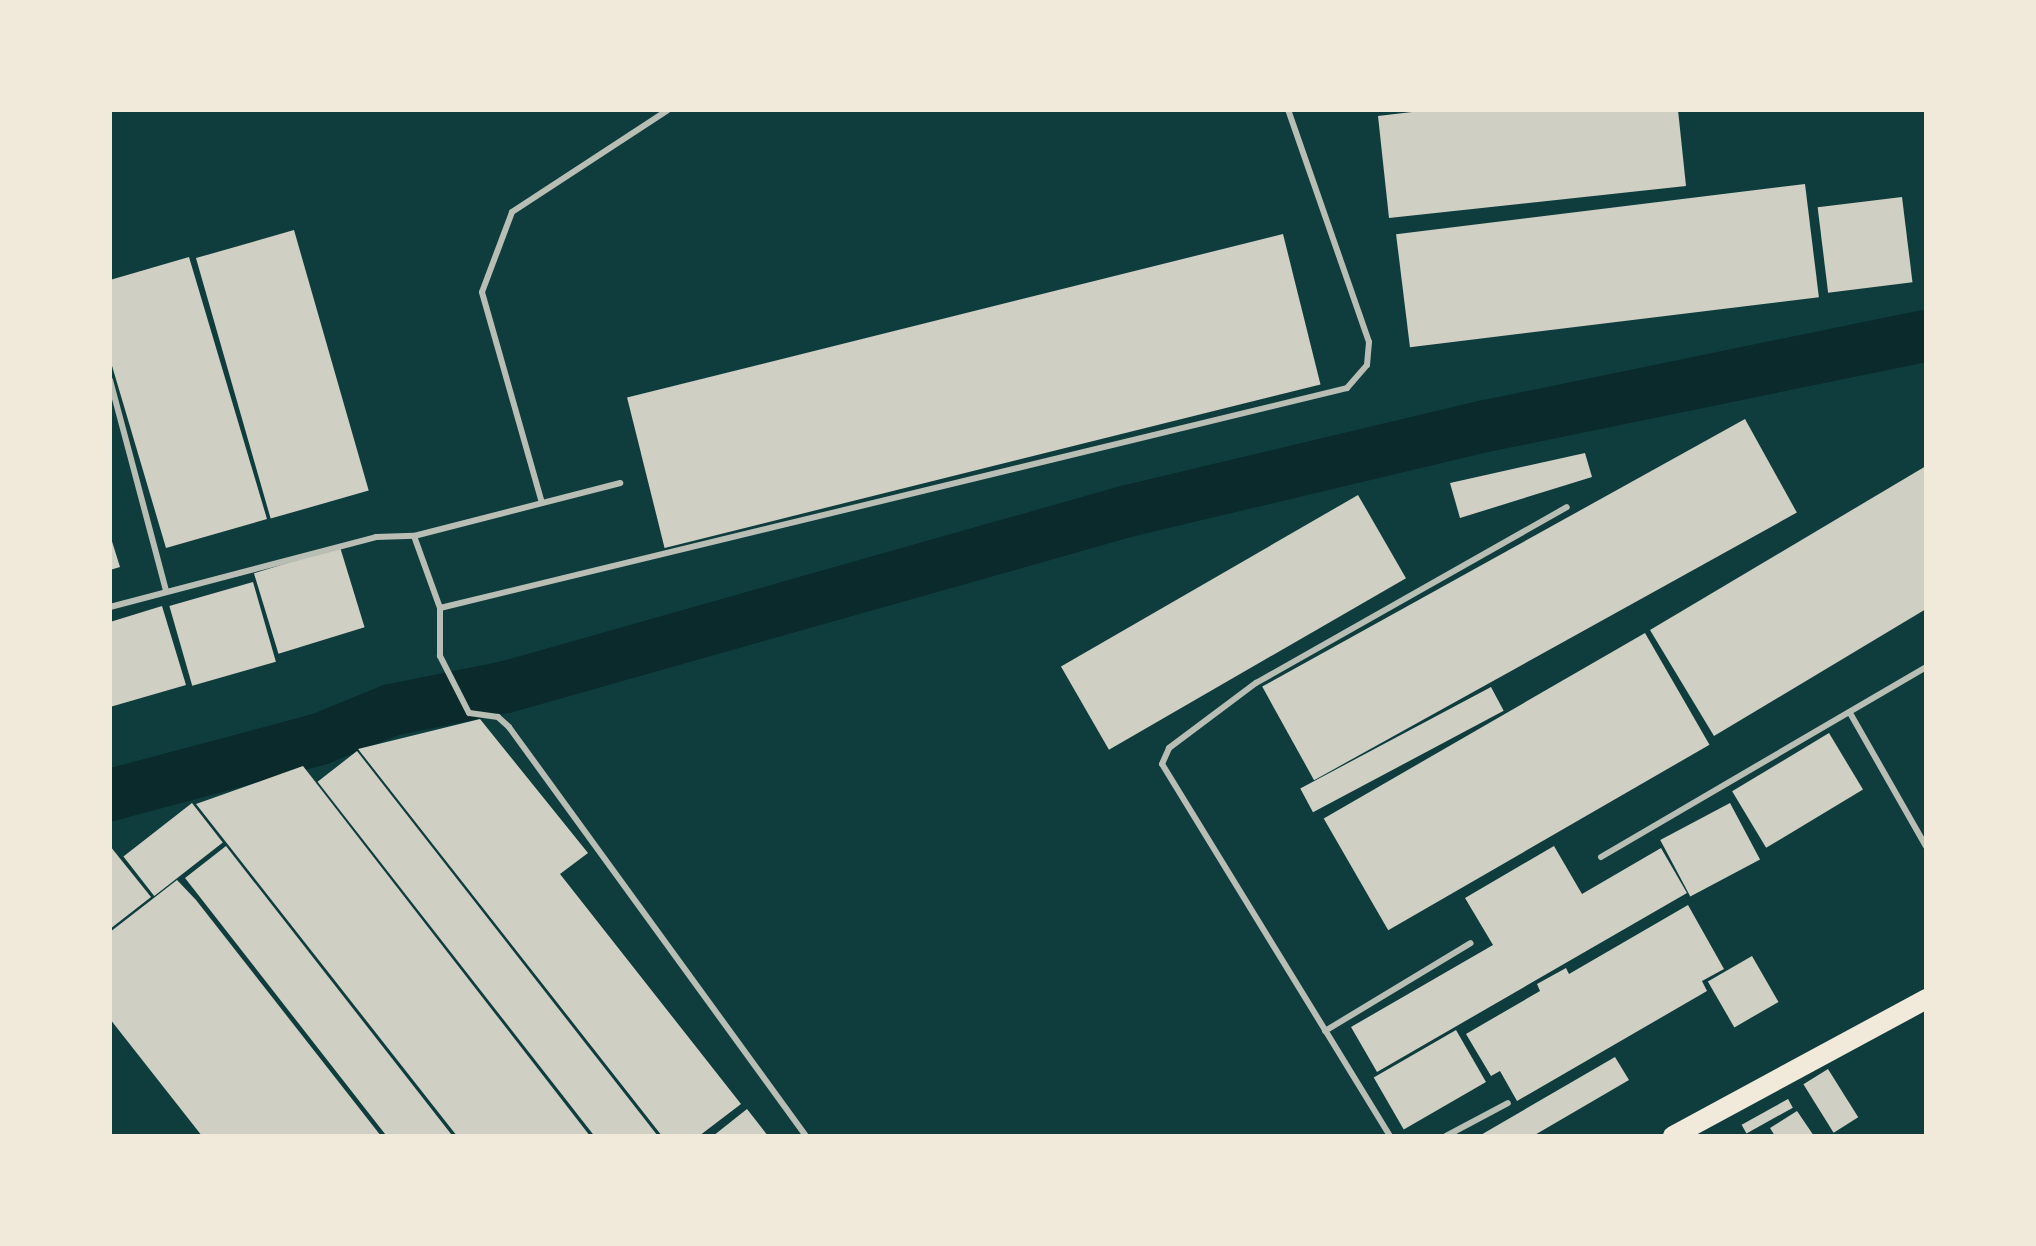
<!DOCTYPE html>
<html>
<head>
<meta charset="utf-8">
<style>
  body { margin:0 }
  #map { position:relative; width:2036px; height:1246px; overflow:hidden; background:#0f3d3e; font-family:Barlow,sans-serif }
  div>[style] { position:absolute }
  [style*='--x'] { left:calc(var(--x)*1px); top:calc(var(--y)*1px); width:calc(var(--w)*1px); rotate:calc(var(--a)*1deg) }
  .river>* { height:52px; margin:-26px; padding:0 26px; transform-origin:26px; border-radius:26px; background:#0a2a2b }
  .building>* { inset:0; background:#cfcfc3; transform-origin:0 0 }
  .service>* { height:6px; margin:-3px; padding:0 3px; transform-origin:3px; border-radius:3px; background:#b8beb3 }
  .primary>* { height:20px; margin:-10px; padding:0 10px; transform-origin:10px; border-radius:10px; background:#f1e9da }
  span { translate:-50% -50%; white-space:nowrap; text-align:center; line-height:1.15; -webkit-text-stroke:8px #f1e9da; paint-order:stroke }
  .frame { position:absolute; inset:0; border:112px solid #f1e9da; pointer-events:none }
</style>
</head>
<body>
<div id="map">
  <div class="river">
    <i style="--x:110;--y:795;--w:217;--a:-14.9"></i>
    <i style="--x:320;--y:739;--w:77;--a:-22.2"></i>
    <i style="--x:391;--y:710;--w:117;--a:-11.3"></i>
    <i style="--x:506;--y:687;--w:646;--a:-15.8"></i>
    <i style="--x:1128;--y:511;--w:368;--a:-13.4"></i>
    <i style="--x:1486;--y:426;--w:449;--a:-11.6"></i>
  </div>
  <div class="building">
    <i style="clip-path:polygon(1429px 110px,1678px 110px,1686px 186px,1389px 218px,1378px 116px)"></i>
    <i style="left:1805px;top:184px;width:114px;height:412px;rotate:83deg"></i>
    <i style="left:1902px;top:197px;width:86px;height:85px;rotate:83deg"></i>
    <i style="left:294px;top:230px;width:271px;height:102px;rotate:74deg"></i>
    <i style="left:1283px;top:234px;width:155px;height:676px;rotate:76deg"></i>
    <i style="clip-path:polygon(189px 257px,267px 519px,166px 548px,110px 359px,110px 280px)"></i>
    <i style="left:1745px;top:419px;width:107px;height:552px;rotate:61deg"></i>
    <i style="clip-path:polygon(1585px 453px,1592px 477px,1460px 518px,1450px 483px)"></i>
    <i style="clip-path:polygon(1926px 466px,1926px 609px,1714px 736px,1650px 630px)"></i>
    <i style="left:1358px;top:495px;width:96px;height:343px;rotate:60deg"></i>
    <i style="clip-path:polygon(110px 535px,120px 567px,110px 570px)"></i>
    <i style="left:340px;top:547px;width:84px;height:90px;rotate:73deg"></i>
    <i style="left:253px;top:582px;width:83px;height:87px;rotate:74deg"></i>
    <i style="clip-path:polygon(162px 606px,186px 685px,110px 707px,110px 622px)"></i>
    <i style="left:1645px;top:633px;width:129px;height:371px;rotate:60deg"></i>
    <i style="left:1491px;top:687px;width:27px;height:216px;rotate:62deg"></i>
    <i style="clip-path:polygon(480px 719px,588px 853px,560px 874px,741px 1104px,699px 1136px,662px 1136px,358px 749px)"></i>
    <i style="left:1829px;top:733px;width:66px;height:113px;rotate:59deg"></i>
    <i style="left:357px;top:751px;width:489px;height:50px;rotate:52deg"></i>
    <i style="clip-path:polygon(303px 766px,590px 1136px,457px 1136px,196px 804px)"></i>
    <i style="left:192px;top:803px;width:50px;height:87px;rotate:52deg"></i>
    <i style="left:1730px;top:803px;width:64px;height:79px;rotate:62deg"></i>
    <i style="clip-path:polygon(110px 846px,151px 897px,110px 929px)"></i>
    <i style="left:226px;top:846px;width:369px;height:52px;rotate:52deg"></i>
    <i style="clip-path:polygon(1554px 846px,1582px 894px,1661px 848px,1687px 893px,1377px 1072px,1351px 1027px,1493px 945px,1465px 898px)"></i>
    <i style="clip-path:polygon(177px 880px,196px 900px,381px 1136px,202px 1136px,110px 1019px,110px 932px)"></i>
    <i style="clip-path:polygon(1688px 905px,1724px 969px,1702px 981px,1707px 991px,1517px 1101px,1500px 1071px,1491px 1076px,1466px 1034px,1540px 991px,1537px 984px,1566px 968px,1569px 974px)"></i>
    <i style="left:1752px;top:956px;width:53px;height:51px;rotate:60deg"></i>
    <i style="left:1456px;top:1030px;width:60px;height:95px;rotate:60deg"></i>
    <i style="clip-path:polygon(1615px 1057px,1629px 1080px,1533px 1136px,1479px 1136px)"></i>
    <i style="left:1828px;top:1069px;width:57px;height:29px;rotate:58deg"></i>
    <i style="left:1788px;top:1099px;width:10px;height:53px;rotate:61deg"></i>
    <i style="clip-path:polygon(747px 1109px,768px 1136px,713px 1136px)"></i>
    <i style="clip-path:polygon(1797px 1111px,1814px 1136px,1775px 1136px,1770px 1128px)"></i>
  </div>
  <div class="service">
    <i style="--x:110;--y:380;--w:218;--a:75.1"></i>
    <i style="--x:542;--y:503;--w:219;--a:-105.9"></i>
    <i style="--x:482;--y:292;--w:85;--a:-69.4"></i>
    <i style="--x:512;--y:212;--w:186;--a:-33.2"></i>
    <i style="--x:414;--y:536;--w:213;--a:-14.4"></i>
    <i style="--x:110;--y:607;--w:275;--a:-14.7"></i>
    <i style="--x:376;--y:537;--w:38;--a:-2"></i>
    <i style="--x:414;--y:536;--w:77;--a:70.1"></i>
    <i style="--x:1850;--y:713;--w:153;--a:60.3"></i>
    <i style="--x:1601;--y:857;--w:376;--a:-30.3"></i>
    <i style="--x:1325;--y:1031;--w:170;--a:-31.1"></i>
    <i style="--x:806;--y:1136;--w:505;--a:-125.99"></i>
    <i style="--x:509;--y:727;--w:15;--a:-138"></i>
    <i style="--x:498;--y:717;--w:29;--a:-172"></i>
    <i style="--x:469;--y:713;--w:64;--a:-117"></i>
    <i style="--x:440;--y:656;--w:48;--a:-90"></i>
    <i style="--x:440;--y:608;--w:933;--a:-13.63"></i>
    <i style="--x:1347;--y:388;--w:30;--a:-49"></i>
    <i style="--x:1367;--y:365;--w:23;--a:-85"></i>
    <i style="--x:1369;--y:342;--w:246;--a:-109.2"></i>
    <i style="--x:1390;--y:1136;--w:436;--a:-121.5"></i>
    <i style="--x:1162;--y:764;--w:17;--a:-66"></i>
    <i style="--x:1169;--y:748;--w:109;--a:-36.8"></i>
    <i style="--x:1256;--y:683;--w:357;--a:-29.5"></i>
    <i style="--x:1446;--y:1136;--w:70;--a:-28"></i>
  </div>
  <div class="primary">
    <i style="--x:1673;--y:1136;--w:288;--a:-28.4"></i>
  </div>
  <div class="frame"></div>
</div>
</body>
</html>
